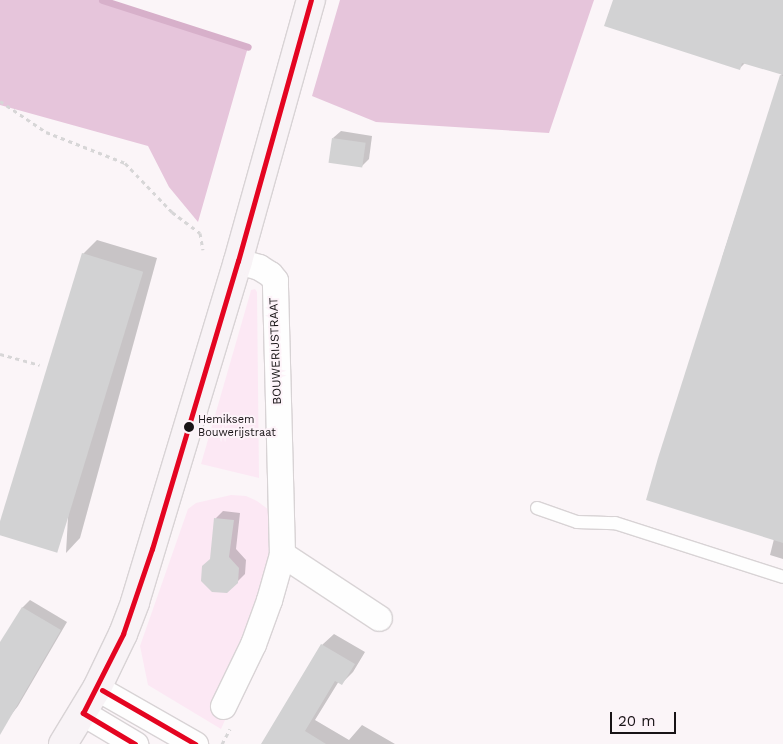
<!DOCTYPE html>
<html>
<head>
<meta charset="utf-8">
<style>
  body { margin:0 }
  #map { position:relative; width:783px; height:744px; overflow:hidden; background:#fbf5f8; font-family:"Work Sans",sans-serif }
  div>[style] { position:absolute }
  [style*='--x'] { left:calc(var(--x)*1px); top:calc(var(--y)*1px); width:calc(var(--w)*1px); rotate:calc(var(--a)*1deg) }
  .green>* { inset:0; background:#fce8f4 }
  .forest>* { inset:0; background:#e6c5db }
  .shadow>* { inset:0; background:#0003 }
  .stream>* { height:7px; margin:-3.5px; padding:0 3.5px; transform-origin:3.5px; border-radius:3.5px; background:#d7b0ca }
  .building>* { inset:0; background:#d2d2d3; transform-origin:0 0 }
  .path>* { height:3px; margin-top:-1.5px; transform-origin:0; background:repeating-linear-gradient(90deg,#d7d6d7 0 4px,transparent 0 8px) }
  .roads { filter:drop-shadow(1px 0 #d8d3d5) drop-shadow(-1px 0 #d8d3d5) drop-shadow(0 1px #d8d3d5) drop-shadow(0 -1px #d8d3d5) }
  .lane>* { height:12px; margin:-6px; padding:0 6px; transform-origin:6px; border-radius:6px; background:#fefefe }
  .street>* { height:25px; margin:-12.5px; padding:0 12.5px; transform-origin:12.5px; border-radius:12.5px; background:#fefefe }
  .secondary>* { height:28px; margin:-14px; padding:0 14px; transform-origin:14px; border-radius:14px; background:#f8f3f6 }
  .bus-1>* { height:5px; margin:-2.5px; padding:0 2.5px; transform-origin:2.5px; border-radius:2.5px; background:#e40521 }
  .dots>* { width:14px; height:14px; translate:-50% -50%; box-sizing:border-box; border:2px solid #fdf3f9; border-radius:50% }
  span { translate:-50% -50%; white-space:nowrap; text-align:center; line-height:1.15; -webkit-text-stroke:4px #fdf3f9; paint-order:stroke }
  .bus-label { font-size:11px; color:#181416 }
  .left { translate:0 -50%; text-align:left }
  .street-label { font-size:12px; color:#181416 }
  .scale { position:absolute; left:610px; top:712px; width:66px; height:22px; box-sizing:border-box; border:2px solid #181416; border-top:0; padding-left:6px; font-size:15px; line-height:18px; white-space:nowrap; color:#181416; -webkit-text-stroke:4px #fdf3f9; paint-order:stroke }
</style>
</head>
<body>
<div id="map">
  <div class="green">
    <i style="clip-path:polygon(255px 289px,257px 292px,259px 478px,201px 464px,250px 294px,251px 290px)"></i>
    <i style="clip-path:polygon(231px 495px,246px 496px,257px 501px,269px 510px,270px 542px,267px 569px,216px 712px,226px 718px,221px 729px,148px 685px,140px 646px,188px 509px,196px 503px)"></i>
  </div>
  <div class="forest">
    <i style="clip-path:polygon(0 0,102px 0,248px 47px,198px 222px,169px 187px,148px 146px,0 105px)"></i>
    <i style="clip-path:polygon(340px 0,594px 0,549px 133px,376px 122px,312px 96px)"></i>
  </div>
  <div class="shadow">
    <i style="clip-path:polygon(614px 0,783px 0,783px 559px,770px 555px,774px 539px,722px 258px,782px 73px,746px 62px,740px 68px)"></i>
    <i style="clip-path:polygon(341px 131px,372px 136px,369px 159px,361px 167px,333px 138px)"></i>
    <i style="clip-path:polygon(97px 240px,157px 258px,80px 538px,66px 553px,83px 254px)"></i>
    <i style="clip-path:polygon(223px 511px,240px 513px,236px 549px,246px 560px,245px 574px,237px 582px,211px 559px,216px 518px)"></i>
    <i style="clip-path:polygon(30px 600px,67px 622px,18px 706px,0 729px,0 644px,23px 607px)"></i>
    <i style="clip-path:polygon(334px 634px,365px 652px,353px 672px,342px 683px,339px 681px,315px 720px,349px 740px,362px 725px,395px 744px,267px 744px,264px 742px,322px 645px)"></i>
  </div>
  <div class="stream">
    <i style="--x:102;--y:0;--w:153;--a:17.8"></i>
  </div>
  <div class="building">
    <i style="clip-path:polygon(613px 0,783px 0,783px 75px,742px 63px,740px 70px,604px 26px)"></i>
    <i style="clip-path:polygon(780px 75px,783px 76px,783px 543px,646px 500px,658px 458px)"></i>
    <i style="left:332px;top:138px;width:34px;height:25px;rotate:8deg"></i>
    <i style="left:82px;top:253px;width:64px;height:294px;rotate:17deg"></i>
    <i style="clip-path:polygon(214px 518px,234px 520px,229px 557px,239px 568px,238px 583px,227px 593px,212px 592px,201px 581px,202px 566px,210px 559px)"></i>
    <i style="clip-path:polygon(22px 607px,61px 630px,0 735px,0 642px)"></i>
    <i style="clip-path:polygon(321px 644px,355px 664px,342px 685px,335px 681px,305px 731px,326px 744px,261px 744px)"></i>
  </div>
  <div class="path">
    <i style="--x:0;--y:101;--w:55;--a:34"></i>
    <i style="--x:46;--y:132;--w:85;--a:21.4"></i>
    <i style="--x:125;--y:163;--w:68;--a:46.2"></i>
    <i style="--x:172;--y:212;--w:35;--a:37"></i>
    <i style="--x:200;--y:233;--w:17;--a:80"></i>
    <i style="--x:0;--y:354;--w:41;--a:15.4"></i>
    <i style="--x:222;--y:744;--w:17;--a:-62"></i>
  </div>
  <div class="roads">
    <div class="lane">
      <i style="--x:537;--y:508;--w:42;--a:19.3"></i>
      <i style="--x:577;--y:522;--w:38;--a:2"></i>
      <i style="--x:615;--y:523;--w:176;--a:17.8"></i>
    </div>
    <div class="street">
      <i style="--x:282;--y:554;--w:116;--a:33.4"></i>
      <i style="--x:97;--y:688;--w:113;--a:29.7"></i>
      <i style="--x:223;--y:706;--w:69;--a:-64.2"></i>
      <i style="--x:253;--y:644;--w:47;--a:-70"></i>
      <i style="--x:269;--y:600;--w:48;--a:-74.2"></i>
      <i style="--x:282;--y:554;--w:274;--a:-91.5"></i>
      <i style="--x:275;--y:280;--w:8;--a:-130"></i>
      <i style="--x:270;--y:274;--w:13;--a:-148"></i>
      <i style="--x:259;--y:267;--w:22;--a:-164"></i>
      <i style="--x:83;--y:713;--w:61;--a:30.8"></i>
    </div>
    <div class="secondary">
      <i style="--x:63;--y:744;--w:66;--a:-58.7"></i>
      <i style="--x:97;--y:688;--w:60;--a:-64.3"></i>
      <i style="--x:123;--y:634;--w:34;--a:-69"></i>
      <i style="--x:135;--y:602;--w:356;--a:-73.2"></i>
      <i style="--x:238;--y:261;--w:271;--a:-74.4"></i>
    </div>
  </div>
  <div class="bus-1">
    <i style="--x:102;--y:690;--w:108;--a:30.1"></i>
    <i style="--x:135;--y:744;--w:61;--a:-149.2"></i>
    <i style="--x:83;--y:713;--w:89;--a:-63.1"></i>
    <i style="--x:123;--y:634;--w:90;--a:-71.2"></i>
    <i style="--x:152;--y:549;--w:301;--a:-73.4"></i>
    <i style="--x:238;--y:261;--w:271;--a:-74.4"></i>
  </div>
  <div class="dots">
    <i style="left:189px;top:427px;background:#181416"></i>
  </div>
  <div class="bus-label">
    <span class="left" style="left:198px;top:427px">Hemiksem<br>Bouwerijstraat</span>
  </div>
  <div class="street-label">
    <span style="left:276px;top:351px;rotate:-92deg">BOUWERIJSTRAAT</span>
  </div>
  <div class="scale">20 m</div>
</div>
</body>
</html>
